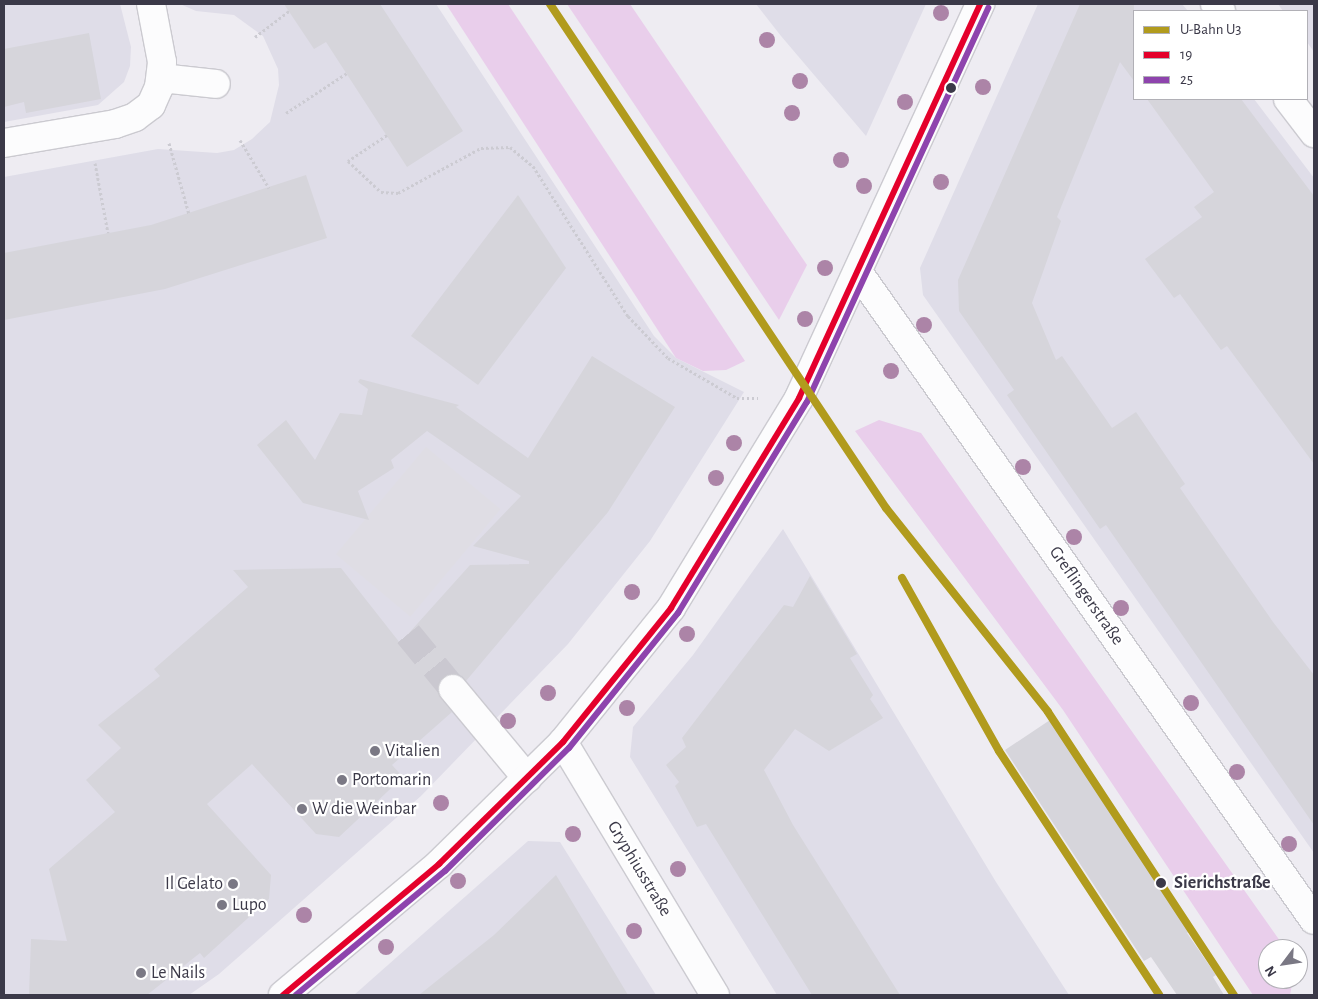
<!DOCTYPE html>
<html>
<head>
<meta charset="utf-8">
<style>
  body { margin:0 }
  #map { position:relative; width:1318px; height:999px; overflow:hidden; background:#eeecf2; font-family:"Alegreya Sans",sans-serif }
  div>[style] { position:absolute }
  [style*='--x'] { left:calc(var(--x)*1px); top:calc(var(--y)*1px); width:calc(var(--w)*1px); rotate:calc(var(--a)*1deg) }
  .residential>* { inset:0; background:#dfdde8 }
  .green>* { inset:0; background:#e9ceeb }
  .parking>* { inset:0; background:#dfdde4; transform-origin:0 0 }
  .building>* { inset:0; background:#d6d5db }
  .minor-tunnel>* { height:28px; margin-top:-14px; transform-origin:0; background:repeating-linear-gradient(90deg,#cac8d0 0 28px,transparent 0 42px) }
  .path>* { height:3px; margin-top:-1.5px; transform-origin:0; background:repeating-linear-gradient(90deg,#cccbd2 0 2.5px,transparent 0 5px) }
  .roads { filter:drop-shadow(1px 0 #cbcad0) drop-shadow(-1px 0 #cbcad0) drop-shadow(0 1px #cbcad0) drop-shadow(0 -1px #cbcad0) }
  .minor>* { height:28px; margin:-14px; padding:0 14px; transform-origin:14px; border-radius:14px; background:#fcfcfd }
  .bus-1>* { height:6px; margin:-3px; padding:0 3px; transform-origin:3px; border-radius:3px; background:#e4002b }
  .bus-2>* { height:6px; margin:-3px; padding:0 3px; transform-origin:3px; border-radius:3px; background:#8e44ad }
  .metro-1>* { height:8px; margin:-4px; padding:0 4px; transform-origin:4px; border-radius:4px; background:#b19b1d }
  .trees>* { width:16px; height:16px; margin:-8px; border-radius:50%; background:#ac84a7 }
  .dots>* { width:14px; height:14px; translate:-50% -50%; box-sizing:border-box; border:2px solid #fff; border-radius:50% }
  span { translate:-50% -50%; white-space:nowrap; text-align:center; line-height:1.15; -webkit-text-stroke:4.5px #fff; paint-order:stroke }
  .street-label { font-size:18px; color:#3b3948 }
  .poi-label { font-size:18px; color:#3b3948 }
  .left { translate:0 -50%; text-align:left }
  .right { translate:-100% -50%; text-align:right }
  .stop-label { font-size:18px; color:#3b3948; font-weight:700 }
  .frame { position:absolute; inset:0; border:5px solid #3b3948; pointer-events:none }
  .legend { position:absolute; left:1133px; top:10px; width:175px; height:90px; box-sizing:border-box; background:#fff; border:1px solid #b1b0b6; margin:0; padding:6px 9px; list-style:none; font-size:15px; color:#3b3948 }
  .legend li { display:flex; align-items:center; gap:10px; height:25px }
  .legend b { width:25px; border:1px solid #b1b0b6 }
  .north { position:absolute; left:1258px; top:939px; width:50px; height:50px; box-sizing:border-box; background:#fff; border:1px solid #b1b0b6; border-radius:50%; rotate:239deg; font-size:14px; font-weight:700; line-height:20px; text-align:center; color:#3b3948 }
  .north::after { content:''; display:block; margin:auto; width:18px; height:22px; background:#7a7884; clip-path:polygon(50% 0,100% 100%,50% 72%,0 100%) }
</style>
</head>
<body>
<div id="map">
  <div class="residential">
    <i style="clip-path:polygon(4px 4px,120px 4px,131px 47px,130px 66px,124px 82px,98px 105px,4px 122px)"></i>
    <i style="clip-path:polygon(180px 4px,436px 4px,654px 336px,676px 358px,744px 392px,650px 541px,568px 644px,421px 796px,219px 974px,189px 995px,4px 995px,4px 177px,158px 149px,217px 153px,234px 150px,252px 139px,270px 122px,279px 85px,278px 69px,263px 36px,234px 15px,196px 11px)"></i>
    <i style="clip-path:polygon(756px 4px,926px 4px,866px 136px,781px 36px)"></i>
    <i style="clip-path:polygon(1038px 4px,1182px 4px,1188px 11px,1134px 11px,1134px 99px,1254px 99px,1314px 178px,1314px 853px,923px 295px,920px 268px)"></i>
    <i style="clip-path:polygon(1278px 4px,1314px 4px,1314px 52px,1307px 42px,1307px 11px,1283px 11px)"></i>
    <i style="clip-path:polygon(783px 529px,996px 882px,1069px 995px,777px 995px,630px 757px,633px 727px,693px 655px)"></i>
    <i style="clip-path:polygon(528px 841px,560px 842px,656px 995px,354px 995px)"></i>
  </div>
  <div class="green">
    <i style="clip-path:polygon(446px 4px,508px 4px,745px 361px,726px 370px,703px 371px,676px 358px)"></i>
    <i style="clip-path:polygon(567px 4px,630px 4px,807px 265px,779px 320px)"></i>
    <i style="clip-path:polygon(879px 420px,921px 433px,1285px 948px,1268px 949px,1268px 979px,1293px 979px,1290px 995px,1253px 995px,1063px 710px,855px 431px)"></i>
  </div>
  <div class="parking">
    <i style="left:426px;top:447px;width:97px;height:140px;rotate:40deg"></i>
  </div>
  <div class="building">
    <i style="clip-path:polygon(284px 4px,380px 4px,463px 131px,407px 167px,326px 42px,314px 49px)"></i>
    <i style="clip-path:polygon(1080px 4px,1134px 4px,1134px 81px,1120px 62px,1057px 217px,1061px 221px,1032px 303px,1056px 360px,1062px 356px,1112px 428px,1136px 412px,1185px 484px,1180px 488px,1273px 622px,1314px 675px,1314px 825px,1106px 525px,1100px 529px,1018px 411px,1007px 395px,1014px 390px,959px 311px,958px 280px)"></i>
    <i style="clip-path:polygon(89px 33px,101px 99px,26px 113px,24px 102px,4px 107px,4px 49px)"></i>
    <i style="clip-path:polygon(1147px 99px,1241px 99px,1314px 196px,1314px 464px,1227px 346px,1221px 350px,1180px 294px,1174px 298px,1145px 259px,1202px 217px,1194px 207px,1214px 192px)"></i>
    <i style="clip-path:polygon(306px 175px,327px 238px,165px 289px,4px 320px,4px 253px,151px 225px)"></i>
    <i style="clip-path:polygon(518px 195px,566px 268px,478px 385px,411px 336px)"></i>
    <i style="clip-path:polygon(592px 356px,675px 407px,608px 512px,466px 681px,458px 674px,443px 677px,438px 692px,452px 712px,392px 765px,403px 777px,339px 837px,316px 834px,252px 764px,207px 804px,271px 875px,269px 899px,204px 958px,200px 953px,147px 995px,29px 995px,31px 939px,67px 941px,49px 869px,115px 812px,86px 780px,121px 748px,98px 725px,160px 676px,154px 669px,248px 587px,233px 570px,341px 568px,400px 643px,470px 565px,529px 564px,529px 561px,473px 546px,521px 496px,427px 431px,391px 460px,394px 468px,358px 491px,369px 520px,303px 503px,257px 445px,286px 420px,315px 460px,340px 413px,362px 415px,368px 389px,358px 382px,360px 379px,459px 405px,456px 407px,528px 458px)"></i>
    <i style="clip-path:polygon(810px 576px,857px 654px,850px 658px,873px 695px,870px 699px,883px 718px,829px 751px,795px 729px,764px 770px,793px 825px,900px 995px,812px 995px,706px 824px,697px 827px,675px 786px,679px 782px,666px 765px,686px 747px,682px 738px,784px 605px,793px 607px)"></i>
    <i style="clip-path:polygon(1050px 720px,1190px 931px,1187px 933px,1216px 975px,1213px 977px,1224px 995px,1177px 995px,1151px 957px,1144px 961px,1005px 750px)"></i>
    <i style="clip-path:polygon(556px 875px,628px 995px,419px 995px,494px 935px)"></i>
  </div>
  <div class="minor-tunnel">
    <i style="--x:408;--y:634;--w:71;--a:50.7"></i>
  </div>
  <div class="path">
    <i style="--x:255;--y:37;--w:43;--a:-37.4"></i>
    <i style="--x:286;--y:113;--w:73;--a:-33.3"></i>
    <i style="--x:387;--y:135;--w:47;--a:146.3"></i>
    <i style="--x:348;--y:161;--w:45;--a:43.2"></i>
    <i style="--x:381;--y:192;--w:17;--a:3"></i>
    <i style="--x:398;--y:193;--w:94;--a:-28.5"></i>
    <i style="--x:481;--y:148;--w:29;--a:-2"></i>
    <i style="--x:510;--y:147;--w:30;--a:40"></i>
    <i style="--x:533;--y:166;--w:178;--a:57.7"></i>
    <i style="--x:628;--y:316;--w:58;--a:46.4"></i>
    <i style="--x:668;--y:358;--w:80;--a:30.1"></i>
    <i style="--x:737;--y:398;--w:21;--a:0"></i>
    <i style="--x:240;--y:140;--w:56;--a:58.9"></i>
    <i style="--x:169;--y:143;--w:74;--a:74.3"></i>
    <i style="--x:95;--y:163;--w:71;--a:79.5"></i>
  </div>
  <div class="roads">
    <div class="minor">
      <i style="--x:1215;--y:4;--w:9;--a:49"></i>
      <i style="--x:161;--y:78;--w:55;--a:6.2"></i>
      <i style="--x:1288;--y:99;--w:43;--a:52.6"></i>
      <i style="--x:4;--y:143;--w:113;--a:-9.7"></i>
      <i style="--x:115;--y:124;--w:21;--a:-19"></i>
      <i style="--x:135;--y:117;--w:20;--a:-37"></i>
      <i style="--x:151;--y:105;--w:20;--a:-66"></i>
      <i style="--x:159;--y:87;--w:25;--a:-83"></i>
      <i style="--x:162;--y:62;--w:59;--a:-100.7"></i>
      <i style="--x:858;--y:272;--w:792;--a:54.87"></i>
      <i style="--x:453;--y:689;--w:116;--a:50.3"></i>
      <i style="--x:563;--y:742;--w:295;--a:59"></i>
      <i style="--x:283;--y:995;--w:204;--a:-40"></i>
      <i style="--x:439;--y:864;--w:174;--a:-44.5"></i>
      <i style="--x:563;--y:742;--w:172;--a:-51.1"></i>
      <i style="--x:671;--y:608;--w:246;--a:-58.6"></i>
      <i style="--x:799;--y:398;--w:434;--a:-65.3"></i>
    </div>
  </div>
  <div class="bus-1">
    <i style="--x:283;--y:995;--w:204;--a:-40"></i>
    <i style="--x:439;--y:864;--w:174;--a:-44.5"></i>
    <i style="--x:563;--y:742;--w:172;--a:-51.1"></i>
    <i style="--x:671;--y:608;--w:246;--a:-58.6"></i>
    <i style="--x:799;--y:398;--w:434;--a:-65.3"></i>
  </div>
  <div class="bus-2">
    <i style="--x:296;--y:995;--w:194;--a:-39.8"></i>
    <i style="--x:445;--y:871;--w:175;--a:-44.8"></i>
    <i style="--x:569;--y:748;--w:174;--a:-51.1"></i>
    <i style="--x:678;--y:613;--w:247;--a:-58.6"></i>
    <i style="--x:807;--y:402;--w:434;--a:-65.3"></i>
  </div>
  <div class="metro-1">
    <i style="--x:550;--y:4;--w:606;--a:56.31"></i>
    <i style="--x:886;--y:508;--w:260;--a:51.5"></i>
    <i style="--x:1048;--y:712;--w:339;--a:56.7"></i>
    <i style="--x:902;--y:578;--w:198;--a:60.7"></i>
    <i style="--x:999;--y:751;--w:292;--a:56.7"></i>
  </div>
  <div class="trees">
    <i style="left:941px;top:13px"></i>
    <i style="left:767px;top:40px"></i>
    <i style="left:800px;top:81px"></i>
    <i style="left:983px;top:87px"></i>
    <i style="left:905px;top:102px"></i>
    <i style="left:792px;top:113px"></i>
    <i style="left:841px;top:160px"></i>
    <i style="left:941px;top:182px"></i>
    <i style="left:864px;top:186px"></i>
    <i style="left:825px;top:268px"></i>
    <i style="left:805px;top:319px"></i>
    <i style="left:924px;top:325px"></i>
    <i style="left:891px;top:371px"></i>
    <i style="left:734px;top:443px"></i>
    <i style="left:1023px;top:467px"></i>
    <i style="left:716px;top:478px"></i>
    <i style="left:1074px;top:537px"></i>
    <i style="left:632px;top:592px"></i>
    <i style="left:1121px;top:608px"></i>
    <i style="left:687px;top:634px"></i>
    <i style="left:548px;top:693px"></i>
    <i style="left:1191px;top:703px"></i>
    <i style="left:627px;top:708px"></i>
    <i style="left:508px;top:721px"></i>
    <i style="left:1237px;top:772px"></i>
    <i style="left:441px;top:803px"></i>
    <i style="left:573px;top:834px"></i>
    <i style="left:1289px;top:844px"></i>
    <i style="left:678px;top:869px"></i>
    <i style="left:458px;top:881px"></i>
    <i style="left:304px;top:915px"></i>
    <i style="left:634px;top:931px"></i>
    <i style="left:386px;top:947px"></i>
  </div>
  <div class="dots">
    <i style="left:951px;top:88px;background:#3b3948"></i>
    <i style="left:375px;top:751px;background:#7a7884"></i>
    <i style="left:342px;top:780px;background:#7a7884"></i>
    <i style="left:302px;top:809px;background:#7a7884"></i>
    <i style="left:1161px;top:883px;background:#3b3948"></i>
    <i style="left:233px;top:884px;background:#7a7884"></i>
    <i style="left:222px;top:905px;background:#7a7884"></i>
    <i style="left:141px;top:973px;background:#7a7884"></i>
  </div>
  <div class="street-label">
    <span style="left:1086px;top:596px;rotate:55deg">Greflingerstraße</span>
    <span style="left:639px;top:869px;rotate:59deg">Gryphiusstraße</span>
  </div>
  <div class="poi-label">
    <span class="left" style="left:385px;top:751px">Vitalien</span>
    <span class="left" style="left:352px;top:780px">Portomarin</span>
    <span class="left" style="left:312px;top:809px">W die Weinbar</span>
    <span class="right" style="left:223px;top:884px">Il Gelato</span>
    <span class="left" style="left:232px;top:905px">Lupo</span>
    <span class="left" style="left:151px;top:973px">Le Nails</span>
  </div>
  <div class="stop-label">
    <span class="left" style="left:1174px;top:883px">Sierichstraße</span>
  </div>
  <div class="frame"></div>
  <ul class="legend">
  <li><b style="height:6px;background:#b19b1d"></b>U-Bahn U3</li>
  <li><b style="height:6px;background:#e4002b"></b>19</li>
  <li><b style="height:6px;background:#8e44ad"></b>25</li>
  </ul>
  <div class="north">N</div>
</div>
</body>
</html>
